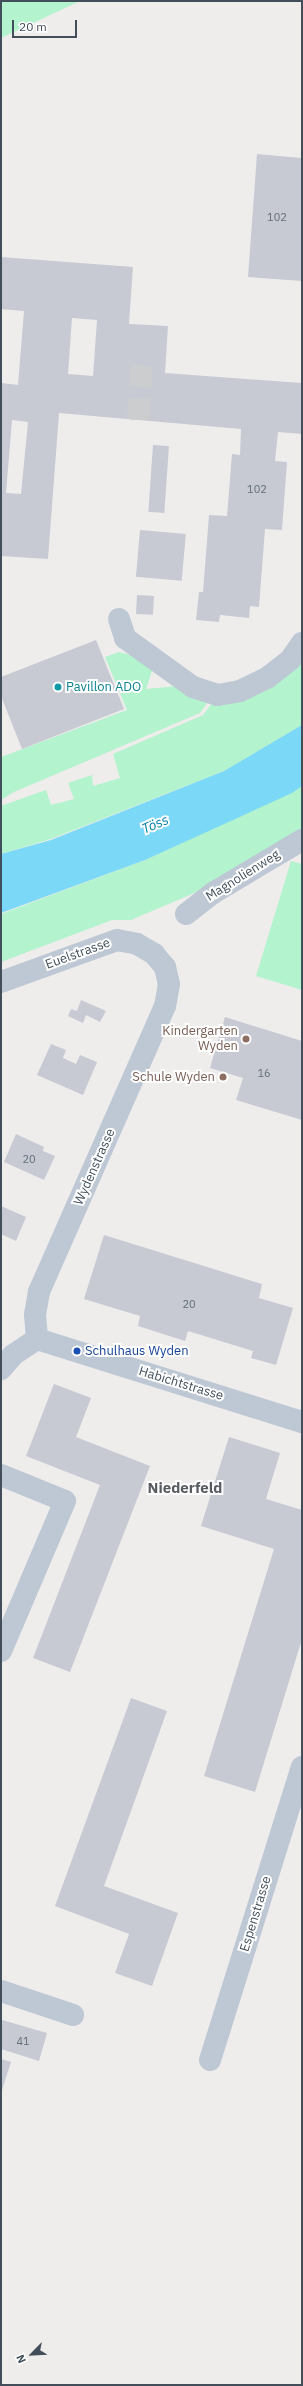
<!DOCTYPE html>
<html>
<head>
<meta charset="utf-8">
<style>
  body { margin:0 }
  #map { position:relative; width:303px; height:2386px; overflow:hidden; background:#efecec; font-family:"IBM Plex Sans",sans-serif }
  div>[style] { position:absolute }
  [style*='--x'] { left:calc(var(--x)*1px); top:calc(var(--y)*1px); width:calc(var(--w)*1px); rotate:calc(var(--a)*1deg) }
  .green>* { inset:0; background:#b3f3ce }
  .water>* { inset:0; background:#7bd8f6 }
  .building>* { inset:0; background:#c7cad3; transform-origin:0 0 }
  .minor-tunnel>* { height:22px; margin-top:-11px; transform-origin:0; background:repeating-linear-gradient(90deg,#cccdcf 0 22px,transparent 0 33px) }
  .minor>* { height:22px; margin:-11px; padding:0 11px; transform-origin:11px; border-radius:11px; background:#bdc8d4 }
  .dots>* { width:11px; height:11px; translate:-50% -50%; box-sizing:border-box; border:2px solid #fff; border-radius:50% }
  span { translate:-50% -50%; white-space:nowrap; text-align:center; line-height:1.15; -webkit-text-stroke:4px #fff; paint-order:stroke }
  .number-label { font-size:11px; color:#636e79 }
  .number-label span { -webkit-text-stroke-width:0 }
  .culture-label { font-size:13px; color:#0d838f }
  .left { translate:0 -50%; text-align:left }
  .street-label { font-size:13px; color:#424f5b }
  .education-label { font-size:13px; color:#785e54 }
  .right { translate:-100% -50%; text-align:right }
  .transit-label { font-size:13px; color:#164399 }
  .water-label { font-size:14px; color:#0180a9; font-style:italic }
  .quarter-label { font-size:15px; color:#585c62; font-weight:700 }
  .frame { position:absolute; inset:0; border:2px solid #424f5b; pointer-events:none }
  .north { position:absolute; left:12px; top:2334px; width:40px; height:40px; -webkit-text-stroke:3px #fff; paint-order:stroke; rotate:246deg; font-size:11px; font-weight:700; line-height:16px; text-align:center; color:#424f5b }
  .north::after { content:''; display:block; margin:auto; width:14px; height:18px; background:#424f5b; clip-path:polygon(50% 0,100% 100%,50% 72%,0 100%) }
  .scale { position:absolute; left:12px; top:20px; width:65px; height:18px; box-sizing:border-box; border:2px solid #424f5b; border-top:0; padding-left:5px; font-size:12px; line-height:14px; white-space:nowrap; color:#424f5b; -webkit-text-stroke:3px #fff; paint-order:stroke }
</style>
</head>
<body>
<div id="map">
  <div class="green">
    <i style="clip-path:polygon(1px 1px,80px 1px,1px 38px)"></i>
    <i style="clip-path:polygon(302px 643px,302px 725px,224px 771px,51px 839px,1px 854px,1px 806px,46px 790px,51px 805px,74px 799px,68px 783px,92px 775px,93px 786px,120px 778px,113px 754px,203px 715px,218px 695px,240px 691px)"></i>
    <i style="clip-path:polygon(119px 652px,131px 655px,153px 668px,146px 689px,177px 686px,208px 702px,200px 713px,14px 792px,1px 800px,1px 757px,127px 710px,105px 657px)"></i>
    <i style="clip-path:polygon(302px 786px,302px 839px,192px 894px,131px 920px,112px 920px,1px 962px,1px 914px,145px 860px)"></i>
    <i style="clip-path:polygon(291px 861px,302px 864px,302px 990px,256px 976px)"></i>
  </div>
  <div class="water">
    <i style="clip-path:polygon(302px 725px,302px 786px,292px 793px,145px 860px,1px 913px,1px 854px,51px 840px,224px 771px)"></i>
  </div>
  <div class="building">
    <i style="clip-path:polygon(257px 154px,302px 158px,302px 281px,248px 277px)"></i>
    <i style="clip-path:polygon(evenodd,1px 257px,133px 267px,129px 324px,168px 326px,165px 373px,302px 383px,302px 434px,278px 432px,275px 461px,287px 462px,282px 530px,265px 529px,259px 607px,250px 606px,249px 618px,220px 615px,219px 622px,196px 620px,199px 592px,203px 592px,209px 515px,227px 516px,232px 454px,240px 455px,241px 429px,59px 413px,48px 559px,1px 556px,1px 383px,18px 385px,24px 311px,1px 309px,1px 257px,72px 318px,97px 320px,93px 376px,68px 374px,72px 318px,1px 257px,12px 420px,28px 422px,21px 494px,6px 493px,12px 420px)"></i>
    <i style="left:153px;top:445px;width:16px;height:67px;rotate:4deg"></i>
    <i style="left:140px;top:530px;width:46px;height:47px;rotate:5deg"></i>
    <i style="left:137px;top:595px;width:17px;height:19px;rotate:3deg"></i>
    <i style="clip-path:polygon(96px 640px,124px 709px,22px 749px,1px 696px,1px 677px)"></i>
    <i style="clip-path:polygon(81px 1000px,106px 1011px,100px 1022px,86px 1015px,83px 1023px,68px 1016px,71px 1009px,77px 1011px)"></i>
    <i style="clip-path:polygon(225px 1017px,302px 1041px,302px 1120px,236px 1100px,243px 1078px,210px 1068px)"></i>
    <i style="clip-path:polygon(51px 1044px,66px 1050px,63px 1058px,76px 1064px,80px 1055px,97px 1062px,83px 1095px,37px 1075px)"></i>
    <i style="clip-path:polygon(16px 1134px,44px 1147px,43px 1151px,55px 1156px,44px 1180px,4px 1162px)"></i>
    <i style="clip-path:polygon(1px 1206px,26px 1217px,16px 1241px,1px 1234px)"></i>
    <i style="clip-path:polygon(104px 1235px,262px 1284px,259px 1298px,293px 1308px,276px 1365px,251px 1358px,253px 1351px,188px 1331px,185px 1341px,138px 1326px,140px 1316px,84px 1299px)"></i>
    <i style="clip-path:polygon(54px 1384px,91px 1398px,76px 1437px,150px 1466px,70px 1672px,33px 1658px,100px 1485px,26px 1456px)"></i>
    <i style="clip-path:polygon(229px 1437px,280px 1453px,266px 1499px,302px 1510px,302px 1639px,255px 1792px,204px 1776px,274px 1549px,201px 1526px)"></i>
    <i style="clip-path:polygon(131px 1698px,167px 1711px,104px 1886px,178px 1913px,152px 1986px,115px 1973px,129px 1934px,55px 1906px)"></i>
    <i style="clip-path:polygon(2px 2020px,47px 2033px,39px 2061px,1px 2049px)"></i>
    <i style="clip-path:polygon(1px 2059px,11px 2062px,1px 2093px)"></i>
  </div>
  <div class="minor-tunnel">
    <i style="--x:138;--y:420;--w:63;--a:-86.4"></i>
  </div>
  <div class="minor">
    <i style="--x:119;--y:619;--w:20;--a:72"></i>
    <i style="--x:125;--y:638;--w:84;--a:35.8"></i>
    <i style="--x:193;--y:687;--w:26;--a:18"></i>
    <i style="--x:218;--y:695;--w:22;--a:-10"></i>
    <i style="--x:240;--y:691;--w:30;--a:-26"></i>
    <i style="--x:267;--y:678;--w:29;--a:-38"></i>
    <i style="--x:290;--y:660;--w:21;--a:-55"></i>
    <i style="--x:186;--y:914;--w:34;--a:-38"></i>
    <i style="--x:213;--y:893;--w:104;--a:-30.8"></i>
    <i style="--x:1;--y:982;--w:123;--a:-19.9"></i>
    <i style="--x:117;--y:940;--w:20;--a:11"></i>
    <i style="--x:137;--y:944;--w:20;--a:30"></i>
    <i style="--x:154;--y:954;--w:17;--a:50"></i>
    <i style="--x:165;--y:967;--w:17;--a:77"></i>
    <i style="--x:169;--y:984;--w:22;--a:100"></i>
    <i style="--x:165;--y:1006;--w:313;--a:113.8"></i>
    <i style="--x:39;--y:1292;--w:23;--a:100"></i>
    <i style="--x:35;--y:1315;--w:24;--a:85"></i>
    <i style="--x:37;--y:1339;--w:278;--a:17.4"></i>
    <i style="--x:1;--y:1369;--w:18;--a:-49"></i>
    <i style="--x:13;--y:1355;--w:29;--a:-34"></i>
    <i style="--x:1;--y:1475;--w:69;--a:22.1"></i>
    <i style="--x:65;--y:1501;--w:163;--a:113.1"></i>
    <i style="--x:1;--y:1991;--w:76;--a:18.4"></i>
    <i style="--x:210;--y:2060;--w:307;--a:-72.6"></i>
  </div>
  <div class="dots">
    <i style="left:58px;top:687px;background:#0f9aa8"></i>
    <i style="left:246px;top:1039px;background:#8d6e63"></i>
    <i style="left:223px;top:1077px;background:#8d6e63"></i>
    <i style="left:77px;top:1351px;background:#1a4fb4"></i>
  </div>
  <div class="number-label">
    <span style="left:277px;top:217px">102</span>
    <span style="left:257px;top:489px">102</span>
    <span style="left:264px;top:1073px">16</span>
    <span style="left:29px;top:1159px">20</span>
    <span style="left:189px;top:1304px">20</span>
    <span style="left:23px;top:2041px">41</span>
  </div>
  <div class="culture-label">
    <span class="left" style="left:66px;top:687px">Pavillon ADO</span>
  </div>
  <div class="street-label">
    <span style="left:243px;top:876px;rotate:-32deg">Magnolienweg</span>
    <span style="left:78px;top:954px;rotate:-20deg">Euelstrasse</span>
    <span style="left:95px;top:1167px;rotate:-66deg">Wydenstrasse</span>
    <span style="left:181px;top:1384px;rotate:17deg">Habichtstrasse</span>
    <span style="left:256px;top:1914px;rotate:-73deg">Espenstrasse</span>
  </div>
  <div class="education-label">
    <span class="right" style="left:238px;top:1039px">Kindergarten<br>Wyden</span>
    <span class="right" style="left:215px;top:1077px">Schule Wyden</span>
  </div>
  <div class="transit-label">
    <span class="left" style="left:85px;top:1351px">Schulhaus Wyden</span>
  </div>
  <div class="water-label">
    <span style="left:155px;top:824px;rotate:-23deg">Töss</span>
  </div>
  <div class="quarter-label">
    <span style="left:185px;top:1488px">Niederfeld</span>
  </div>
  <div class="frame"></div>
  <div class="north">N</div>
  <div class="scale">20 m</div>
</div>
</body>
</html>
